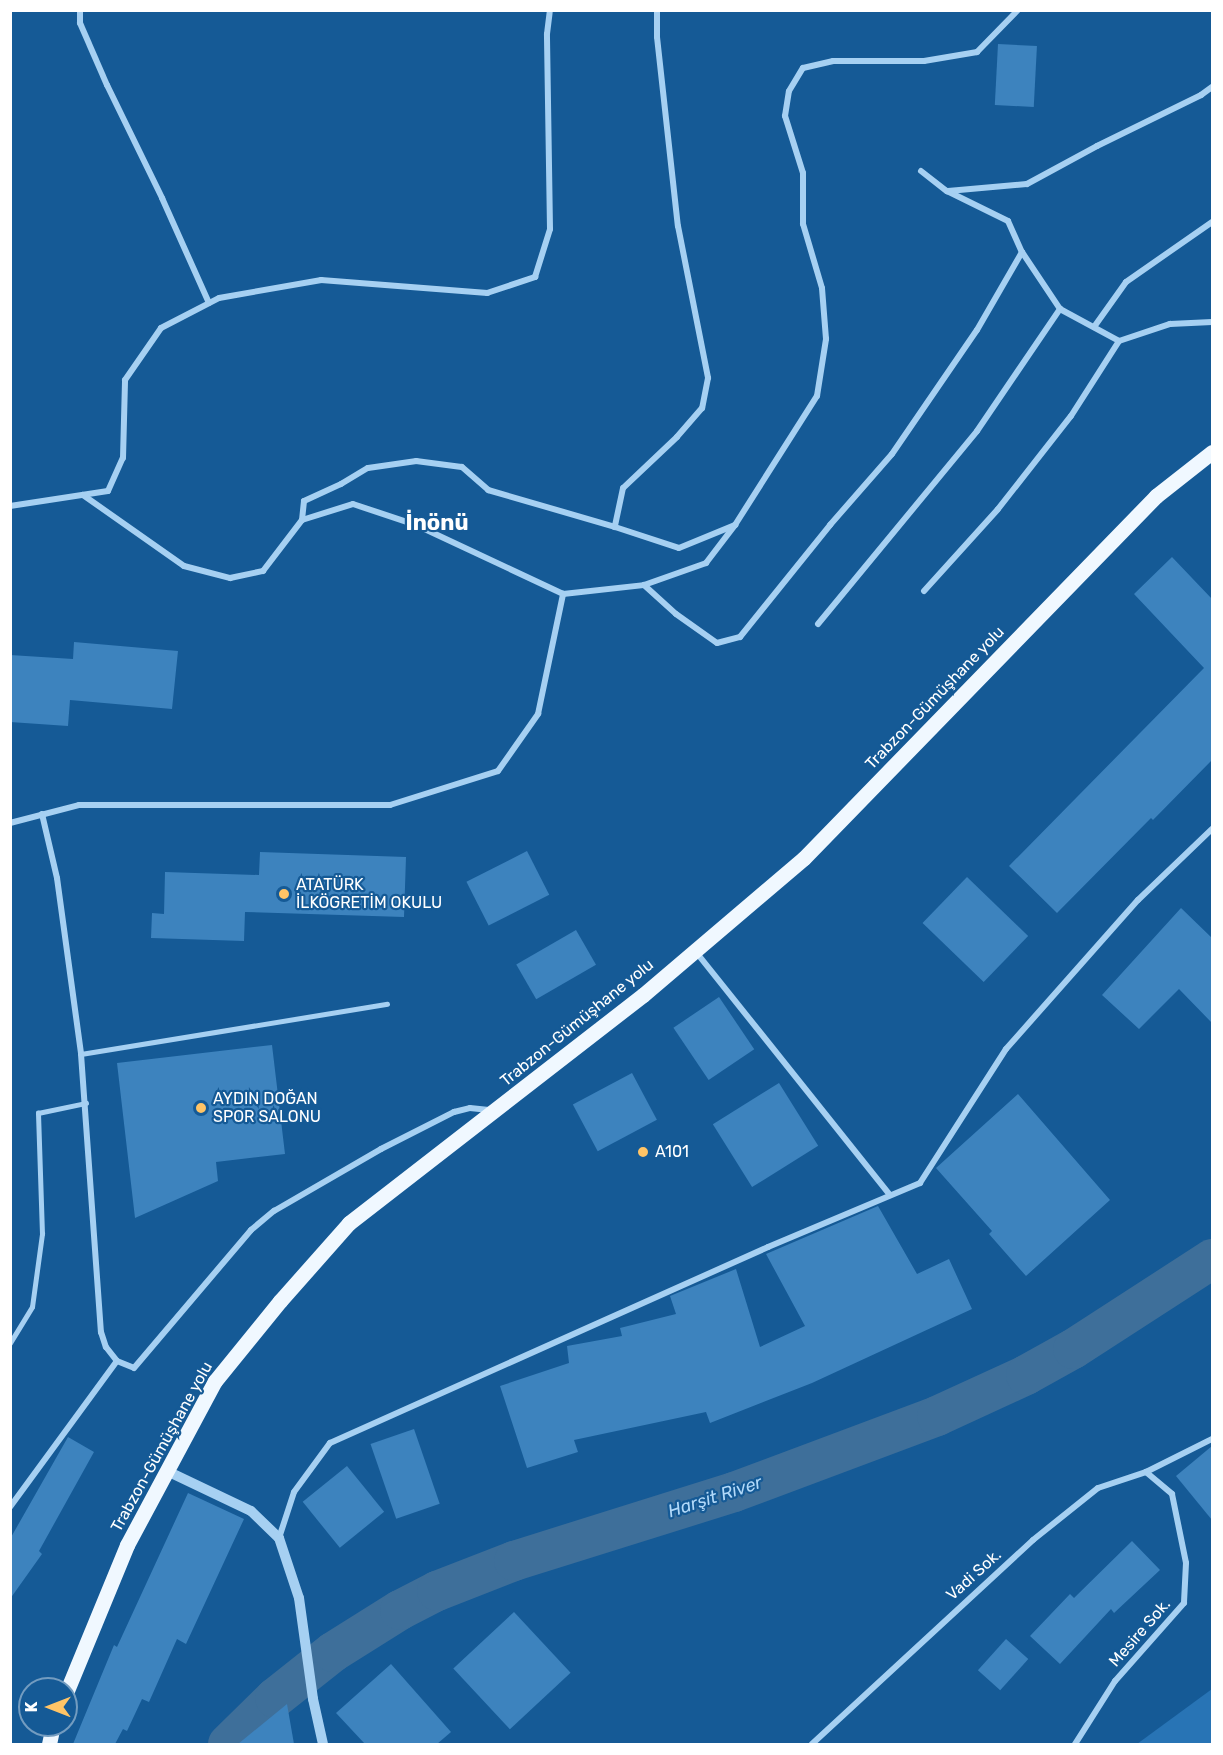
<!DOCTYPE html>
<html>
<head>
<meta charset="utf-8">
<style>
  body { margin:0 }
  #map { position:relative; width:1223px; height:1755px; overflow:hidden; background:#155a96; font-family:Rubik,sans-serif }
  div>[style] { position:absolute }
  [style*='--x'] { left:calc(var(--x)*1px); top:calc(var(--y)*1px); width:calc(var(--w)*1px); rotate:calc(var(--a)*1deg) }
  .green>* { inset:0; background:#2874b5 }
  .river>* { height:40px; margin:-20px; padding:0 20px; transform-origin:20px; border-radius:20px; background:#3e6f9a }
  .building>* { inset:0; background:#3d83be; transform-origin:0 0 }
  .service>* { height:4.5px; margin:-2.25px; padding:0 2.25px; transform-origin:2.25px; border-radius:2.25px; background:#a6d0f2 }
  .minor>* { height:6px; margin:-3px; padding:0 3px; transform-origin:3px; border-radius:3px; background:#a6d0f2 }
  .tertiary>* { height:10px; margin:-5px; padding:0 5px; transform-origin:5px; border-radius:5px; background:#a6d0f2 }
  .primary>* { height:15px; margin:-7.5px; padding:0 7.5px; transform-origin:7.5px; border-radius:7.5px; background:#f0f8ff }
  .dots>* { width:16px; height:16px; translate:-50% -50%; box-sizing:border-box; border:3px solid #155a96; border-radius:50% }
  span { translate:-50% -50%; white-space:nowrap; text-align:center; line-height:1.15; -webkit-text-stroke:4.5px #155a96; paint-order:stroke }
  .street-label { font-size:16px; color:#fff }
  .poi-label { font-size:16px; color:#fff }
  .left { translate:0 -50%; text-align:left }
  .water-label { font-size:18px; color:#b2d9f9; font-style:italic }
  .district-label { font-size:22px; color:#fff; font-weight:700 }
  .frame { position:absolute; inset:0; border:12px solid #fff; pointer-events:none }
  .north { position:absolute; left:18px; top:1677px; width:60px; height:60px; box-sizing:border-box; background:#155a96; border:2px solid #739cc0; border-radius:50%; rotate:270deg; font-size:16px; font-weight:700; line-height:24px; text-align:center; color:#fff }
  .north::after { content:''; display:block; margin:auto; width:21px; height:27px; background:#ffc466; clip-path:polygon(50% 0,100% 100%,50% 72%,0 100%) }
</style>
</head>
<body>
<div id="map">
  <div class="green">
    <i style="clip-path:polygon(1212px 1689px,1212px 1744px,1137px 1744px)"></i>
  </div>
  <div class="river">
    <i style="--x:228;--y:1744;--w:66;--a:-44.4"></i>
    <i style="--x:275;--y:1698;--w:74;--a:-38.4"></i>
    <i style="--x:333;--y:1652;--w:79;--a:-32.1"></i>
    <i style="--x:400;--y:1610;--w:42;--a:-27.2"></i>
    <i style="--x:437;--y:1591;--w:83;--a:-21.3"></i>
    <i style="--x:514;--y:1561;--w:231;--a:-17.4"></i>
    <i style="--x:734;--y:1492;--w:217;--a:-20.5"></i>
    <i style="--x:937;--y:1416;--w:98;--a:-24.7"></i>
    <i style="--x:1026;--y:1375;--w:54;--a:-29"></i>
    <i style="--x:1073;--y:1349;--w:166;--a:-32.9"></i>
  </div>
  <div class="building">
    <i style="left:998px;top:44px;width:39px;height:61px;rotate:3deg"></i>
    <i style="clip-path:polygon(1172px 557px,1212px 599px,1212px 760px,1153px 820px,1151px 818px,1057px 913px,1009px 866px,1204px 668px,1134px 594px)"></i>
    <i style="clip-path:polygon(74px 642px,178px 651px,172px 709px,70px 700px,68px 726px,10px 722px,10px 655px,73px 659px)"></i>
    <i style="left:527px;top:851px;width:49px;height:68px;rotate:63deg"></i>
    <i style="clip-path:polygon(260px 852px,406px 857px,404px 917px,245px 912px,244px 941px,151px 938px,152px 913px,164px 914px,165px 872px,259px 875px)"></i>
    <i style="left:967px;top:877px;width:85px;height:64px;rotate:44deg"></i>
    <i style="clip-path:polygon(1181px 908px,1212px 938px,1212px 1023px,1179px 989px,1139px 1029px,1102px 995px)"></i>
    <i style="left:576px;top:930px;width:40px;height:69px;rotate:60deg"></i>
    <i style="left:719px;top:997px;width:63px;height:55px;rotate:56deg"></i>
    <i style="clip-path:polygon(272px 1045px,285px 1154px,216px 1162px,218px 1181px,135px 1218px,117px 1063px)"></i>
    <i style="left:632px;top:1073px;width:53px;height:67px;rotate:62deg"></i>
    <i style="left:779px;top:1083px;width:74px;height:78px;rotate:58deg"></i>
    <i style="clip-path:polygon(1018px 1094px,1110px 1200px,1026px 1276px,989px 1234px,992px 1231px,936px 1168px)"></i>
    <i style="clip-path:polygon(878px 1206px,917px 1274px,949px 1259px,972px 1309px,812px 1383px,710px 1423px,706px 1412px,574px 1440px,578px 1452px,527px 1468px,500px 1386px,569px 1363px,567px 1346px,622px 1336px,620px 1328px,676px 1314px,670px 1296px,736px 1269px,760px 1347px,805px 1326px,766px 1254px)"></i>
    <i style="left:414px;top:1429px;width:79px;height:46px;rotate:71deg"></i>
    <i style="clip-path:polygon(68px 1437px,94px 1452px,39px 1551px,42px 1554px,10px 1599px,10px 1539px)"></i>
    <i style="clip-path:polygon(1212px 1446px,1212px 1520px,1176px 1476px)"></i>
    <i style="left:347px;top:1466px;width:59px;height:57px;rotate:51deg"></i>
    <i style="clip-path:polygon(188px 1493px,244px 1519px,186px 1644px,177px 1639px,149px 1702px,142px 1699px,127px 1731px,123px 1729px,115px 1744px,73px 1744px,114px 1645px,117px 1647px)"></i>
    <i style="clip-path:polygon(1132px 1541px,1160px 1570px,1114px 1613px,1111px 1609px,1060px 1664px,1030px 1636px,1070px 1594px,1074px 1598px)"></i>
    <i style="left:514px;top:1612px;width:83px;height:83px;rotate:47deg"></i>
    <i style="left:1006px;top:1639px;width:30px;height:42px;rotate:42deg"></i>
    <i style="clip-path:polygon(391px 1664px,451px 1732px,437px 1744px,365px 1744px,336px 1713px)"></i>
    <i style="clip-path:polygon(287px 1704px,294px 1744px,238px 1744px)"></i>
  </div>
  <div class="service">
    <i style="--x:81;--y:1054;--w:310;--a:-9.3"></i>
    <i style="--x:10;--y:1343;--w:42;--a:-58.6"></i>
    <i style="--x:32;--y:1307;--w:74;--a:-82.2"></i>
    <i style="--x:42;--y:1234;--w:121;--a:-91.9"></i>
    <i style="--x:38;--y:1113;--w:49;--a:-11.8"></i>
  </div>
  <div class="minor">
    <i style="--x:80;--y:10;--w:13;--a:90"></i>
    <i style="--x:80;--y:23;--w:68;--a:66.5"></i>
    <i style="--x:107;--y:85;--w:126;--a:64"></i>
    <i style="--x:162;--y:198;--w:115;--a:65.9"></i>
    <i style="--x:657;--y:10;--w:27;--a:90"></i>
    <i style="--x:657;--y:37;--w:190;--a:83.7"></i>
    <i style="--x:678;--y:226;--w:155;--a:78.8"></i>
    <i style="--x:708;--y:378;--w:31;--a:101"></i>
    <i style="--x:702;--y:408;--w:38;--a:131"></i>
    <i style="--x:677;--y:437;--w:74;--a:136.6"></i>
    <i style="--x:623;--y:488;--w:40;--a:102"></i>
    <i style="--x:615;--y:527;--w:67;--a:18.2"></i>
    <i style="--x:679;--y:548;--w:61;--a:-22.3"></i>
    <i style="--x:921;--y:171;--w:33;--a:38"></i>
    <i style="--x:947;--y:191;--w:68;--a:26.2"></i>
    <i style="--x:1008;--y:221;--w:34;--a:66"></i>
    <i style="--x:1022;--y:252;--w:69;--a:56.3"></i>
    <i style="--x:1060;--y:309;--w:67;--a:28.5"></i>
    <i style="--x:1119;--y:341;--w:54;--a:-18.4"></i>
    <i style="--x:1170;--y:324;--w:42;--a:-2.7"></i>
    <i style="--x:948;--y:191;--w:79;--a:-5.1"></i>
    <i style="--x:1027;--y:184;--w:80;--a:-28.5"></i>
    <i style="--x:1097;--y:146;--w:116;--a:-26.1"></i>
    <i style="--x:1201;--y:95;--w:14;--a:-36"></i>
    <i style="--x:1094;--y:327;--w:55;--a:-54.6"></i>
    <i style="--x:1126;--y:282;--w:105;--a:-34.9"></i>
    <i style="--x:83;--y:495;--w:123;--a:35.1"></i>
    <i style="--x:184;--y:566;--w:48;--a:14.6"></i>
    <i style="--x:230;--y:578;--w:34;--a:-12"></i>
    <i style="--x:263;--y:571;--w:64;--a:-52.6"></i>
    <i style="--x:302;--y:520;--w:53;--a:-17.4"></i>
    <i style="--x:353;--y:504;--w:66;--a:18.4"></i>
    <i style="--x:416;--y:525;--w:162;--a:25.1"></i>
    <i style="--x:563;--y:594;--w:81;--a:-6.3"></i>
    <i style="--x:644;--y:585;--w:66;--a:-19.5"></i>
    <i style="--x:706;--y:563;--w:48;--a:-52.7"></i>
    <i style="--x:735;--y:525;--w:153;--a:-57.6"></i>
    <i style="--x:817;--y:396;--w:58;--a:-81"></i>
    <i style="--x:826;--y:339;--w:51;--a:-94.5"></i>
    <i style="--x:822;--y:288;--w:67;--a:-106.5"></i>
    <i style="--x:803;--y:224;--w:51;--a:-90"></i>
    <i style="--x:803;--y:173;--w:60;--a:-107.5"></i>
    <i style="--x:785;--y:116;--w:25;--a:-81"></i>
    <i style="--x:789;--y:91;--w:27;--a:-59"></i>
    <i style="--x:803;--y:68;--w:31;--a:-13"></i>
    <i style="--x:833;--y:61;--w:91;--a:0"></i>
    <i style="--x:924;--y:61;--w:54;--a:-9.6"></i>
    <i style="--x:977;--y:52;--w:59;--a:-45.7"></i>
    <i style="--x:10;--y:506;--w:99;--a:-8.7"></i>
    <i style="--x:108;--y:491;--w:36;--a:-66"></i>
    <i style="--x:123;--y:458;--w:78;--a:-88.5"></i>
    <i style="--x:125;--y:380;--w:63;--a:-55.3"></i>
    <i style="--x:161;--y:328;--w:65;--a:-27.3"></i>
    <i style="--x:219;--y:298;--w:104;--a:-10"></i>
    <i style="--x:321;--y:280;--w:167;--a:4.5"></i>
    <i style="--x:487;--y:293;--w:51;--a:-18.4"></i>
    <i style="--x:535;--y:277;--w:50;--a:-72.6"></i>
    <i style="--x:550;--y:229;--w:195;--a:-90.9"></i>
    <i style="--x:547;--y:34;--w:24;--a:-83"></i>
    <i style="--x:302;--y:520;--w:19;--a:-84"></i>
    <i style="--x:304;--y:501;--w:41;--a:-24.7"></i>
    <i style="--x:341;--y:484;--w:31;--a:-31"></i>
    <i style="--x:368;--y:468;--w:49;--a:-8.3"></i>
    <i style="--x:416;--y:461;--w:46;--a:7.4"></i>
    <i style="--x:462;--y:467;--w:35;--a:41"></i>
    <i style="--x:488;--y:490;--w:132;--a:16.2"></i>
    <i style="--x:644;--y:585;--w:43;--a:42.2"></i>
    <i style="--x:676;--y:614;--w:50;--a:35.3"></i>
    <i style="--x:717;--y:643;--w:24;--a:-15"></i>
    <i style="--x:740;--y:637;--w:144;--a:-51.2"></i>
    <i style="--x:830;--y:525;--w:94;--a:-48.9"></i>
    <i style="--x:892;--y:454;--w:150;--a:-55.6"></i>
    <i style="--x:977;--y:330;--w:90;--a:-60"></i>
    <i style="--x:924;--y:591;--w:110;--a:-47.9"></i>
    <i style="--x:998;--y:509;--w:118;--a:-51.9"></i>
    <i style="--x:1071;--y:416;--w:89;--a:-57.4"></i>
    <i style="--x:818;--y:624;--w:250;--a:-50.5"></i>
    <i style="--x:977;--y:431;--w:148;--a:-55.8"></i>
    <i style="--x:42;--y:814;--w:66;--a:76.8"></i>
    <i style="--x:57;--y:878;--w:178;--a:82.2"></i>
    <i style="--x:81;--y:1054;--w:279;--a:85.9"></i>
    <i style="--x:101;--y:1332;--w:16;--a:72"></i>
    <i style="--x:106;--y:1347;--w:18;--a:52"></i>
    <i style="--x:117;--y:1361;--w:18;--a:22"></i>
    <i style="--x:134;--y:1368;--w:181;--a:-49.7"></i>
    <i style="--x:251;--y:1230;--w:30;--a:-40"></i>
    <i style="--x:274;--y:1211;--w:124;--a:-30.1"></i>
    <i style="--x:381;--y:1149;--w:82;--a:-26.9"></i>
    <i style="--x:454;--y:1112;--w:16;--a:-14"></i>
    <i style="--x:470;--y:1108;--w:19;--a:6"></i>
    <i style="--x:10;--y:823;--w:71;--a:-14.6"></i>
    <i style="--x:79;--y:805;--w:311;--a:0"></i>
    <i style="--x:390;--y:805;--w:113;--a:-17.5"></i>
    <i style="--x:498;--y:771;--w:70;--a:-54.9"></i>
    <i style="--x:538;--y:714;--w:123;--a:-78.2"></i>
    <i style="--x:696;--y:952;--w:311;--a:51.4"></i>
    <i style="--x:1146;--y:1472;--w:74;--a:-26.6"></i>
    <i style="--x:10;--y:1507;--w:181;--a:-53.8"></i>
    <i style="--x:279;--y:1538;--w:48;--a:-71.9"></i>
    <i style="--x:294;--y:1492;--w:61;--a:-53.7"></i>
    <i style="--x:330;--y:1443;--w:480;--a:-24.1"></i>
    <i style="--x:768;--y:1247;--w:165;--a:-22.8"></i>
    <i style="--x:920;--y:1183;--w:159;--a:-57.3"></i>
    <i style="--x:1006;--y:1049;--w:199;--a:-48.5"></i>
    <i style="--x:1138;--y:900;--w:103;--a:-43.8"></i>
    <i style="--x:812;--y:1744;--w:301;--a:-42.7"></i>
    <i style="--x:1033;--y:1540;--w:83;--a:-38.7"></i>
    <i style="--x:1098;--y:1488;--w:51;--a:-18.4"></i>
    <i style="--x:1146;--y:1472;--w:34;--a:40"></i>
    <i style="--x:1172;--y:1494;--w:70;--a:78.5"></i>
    <i style="--x:1186;--y:1563;--w:40;--a:92.9"></i>
    <i style="--x:1184;--y:1603;--w:104;--a:131.5"></i>
    <i style="--x:1115;--y:1681;--w:75;--a:122.4"></i>
  </div>
  <div class="tertiary">
    <i style="--x:167;--y:1471;--w:93;--a:25.5"></i>
    <i style="--x:251;--y:1511;--w:39;--a:44"></i>
    <i style="--x:279;--y:1538;--w:63;--a:71.6"></i>
    <i style="--x:299;--y:1598;--w:102;--a:82.1"></i>
    <i style="--x:313;--y:1699;--w:46;--a:77.5"></i>
  </div>
  <div class="primary">
    <i style="--x:66;--y:1693;--w:160;--a:-67.6"></i>
    <i style="--x:127;--y:1545;--w:186;--a:-61.8"></i>
    <i style="--x:215;--y:1381;--w:103;--a:-50.9"></i>
    <i style="--x:280;--y:1301;--w:104;--a:-48.5"></i>
    <i style="--x:349;--y:1223;--w:372;--a:-37.8"></i>
    <i style="--x:643;--y:995;--w:211;--a:-40.4"></i>
    <i style="--x:804;--y:858;--w:505;--a:-45.8"></i>
    <i style="--x:1156;--y:496;--w:71;--a:-38.2"></i>
    <i style="--x:49;--y:1744;--w:19;--a:-78"></i>
  </div>
  <div class="dots">
    <i style="left:284px;top:894px;background:#ffc466"></i>
    <i style="left:201px;top:1108px;background:#ffc466"></i>
    <i style="left:643px;top:1152px;background:#ffc466"></i>
  </div>
  <div class="street-label">
    <span style="left:935px;top:698px;rotate:-46deg">Trabzon-Gümüşhane yolu</span>
    <span style="left:577px;top:1023px;rotate:-39deg">Trabzon-Gümüşhane yolu</span>
    <span style="left:162px;top:1447px;rotate:-61deg">Trabzon-Gümüşhane yolu</span>
    <span style="left:974px;top:1575px;rotate:-42deg">Vadi Sok.</span>
    <span style="left:1140px;top:1633px;rotate:-49deg">Mesire Sok.</span>
  </div>
  <div class="poi-label">
    <span class="left" style="left:296px;top:894px">ATATÜRK<br>İLKÖGRETİM OKULU</span>
    <span class="left" style="left:213px;top:1108px">AYDIN DOĞAN<br>SPOR SALONU</span>
    <span class="left" style="left:655px;top:1152px">A101</span>
  </div>
  <div class="water-label">
    <span style="left:715px;top:1497px;rotate:-18deg">Harşit River</span>
  </div>
  <div class="district-label">
    <span style="left:437px;top:523px">İnönü</span>
  </div>
  <div class="frame"></div>
  <div class="north">K</div>
</div>
</body>
</html>
